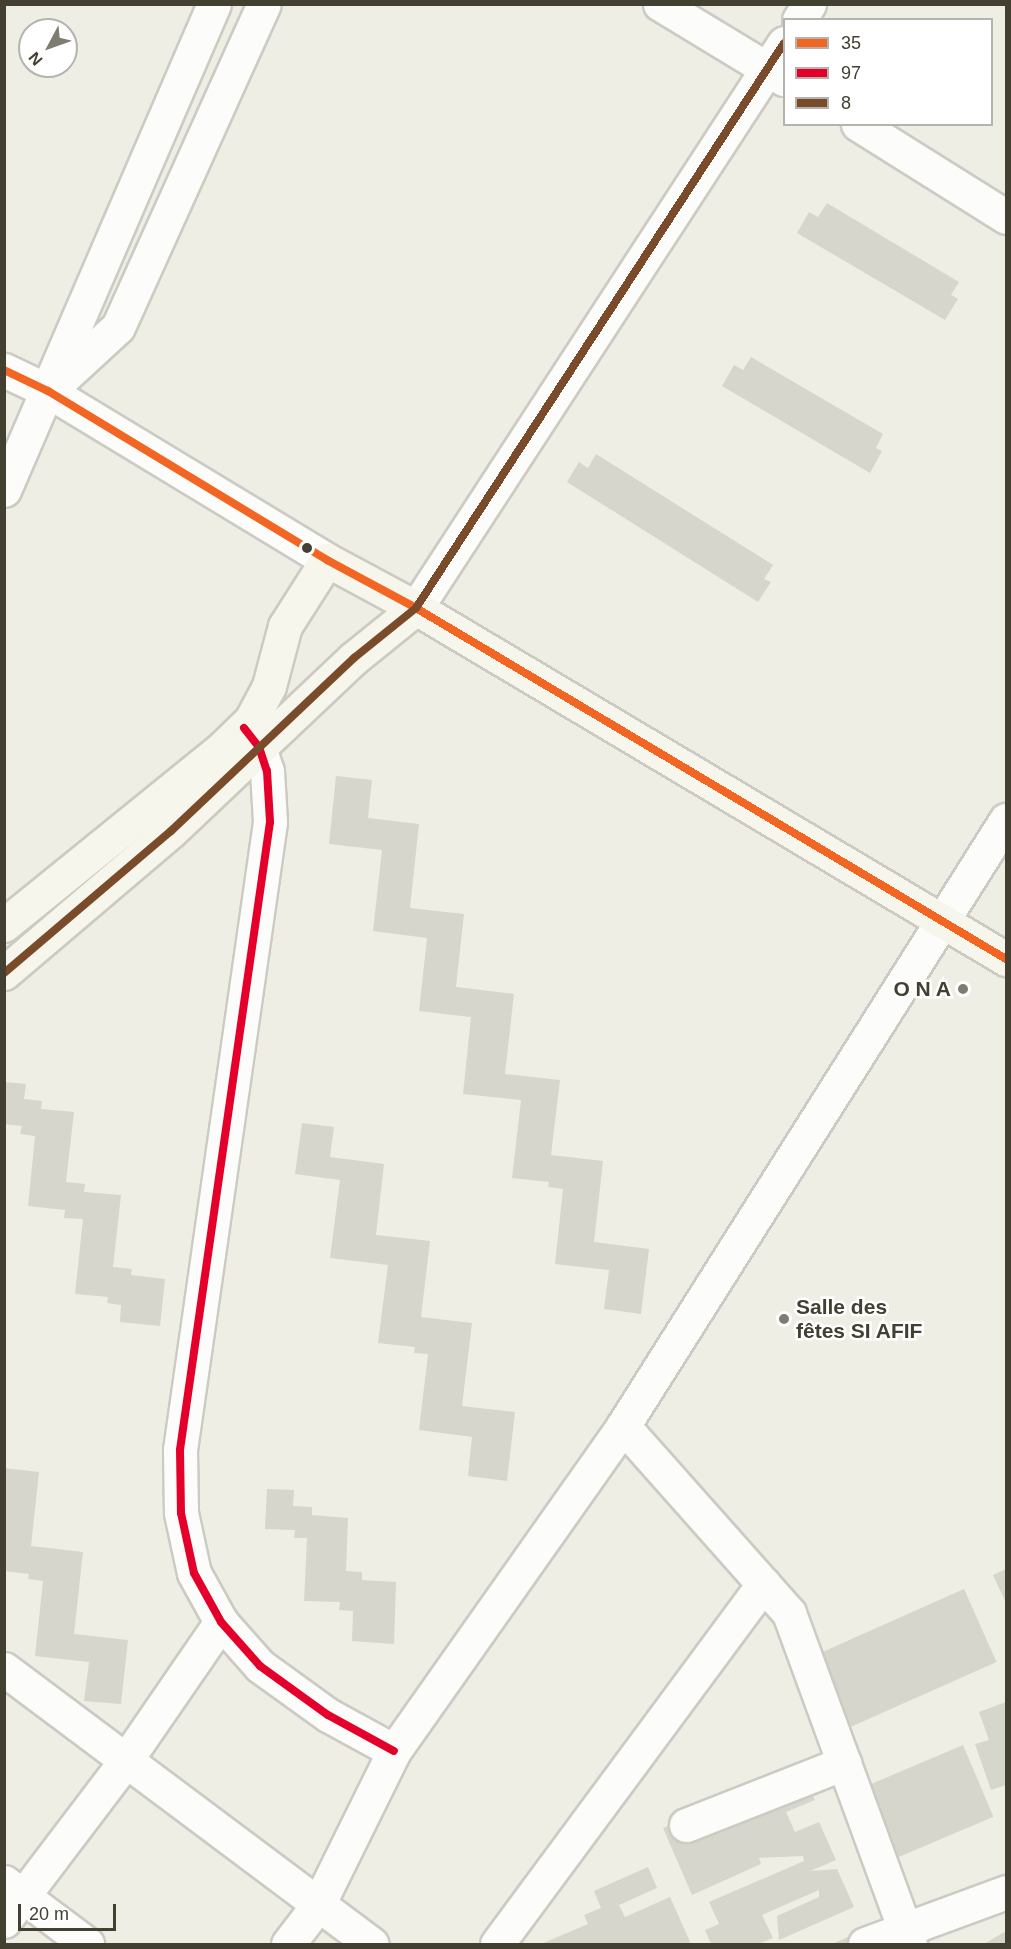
<!DOCTYPE html>
<html>
<head>
<meta charset="utf-8">
<style>
  body { margin:0 }
  #map { position:relative; width:1011px; height:1949px; overflow:hidden; background:#eeeee5; font-family:Arial,sans-serif }
  div>[style] { position:absolute }
  [style*='--x'] { left:calc(var(--x)*1px); top:calc(var(--y)*1px); width:calc(var(--w)*1px); rotate:calc(var(--a)*1deg) }
  .building>* { inset:0; background:#d7d6cd; transform-origin:0 0 }
  .roads { filter:drop-shadow(2px 0 #cccbc3) drop-shadow(-2px 0 #cccbc3) drop-shadow(0 2px #cccbc3) drop-shadow(0 -2px #cccbc3) }
  .minor>* { height:33px; margin:-16.5px; padding:0 16.5px; transform-origin:16.5px; border-radius:16.5px; background:#fcfcfb }
  .secondary>* { height:33px; margin:-16.5px; padding:0 16.5px; transform-origin:16.5px; border-radius:16.5px; background:#f6f6ec }
  .bus-1>* { height:8px; margin:-4px; padding:0 4px; transform-origin:4px; border-radius:4px; background:#f26522 }
  .bus-2>* { height:8px; margin:-4px; padding:0 4px; transform-origin:4px; border-radius:4px; background:#e4002b }
  .bus-3>* { height:8px; margin:-4px; padding:0 4px; transform-origin:4px; border-radius:4px; background:#7a4b2a }
  .dots>* { width:16px; height:16px; translate:-50% -50%; box-sizing:border-box; border:3px solid #fff; border-radius:50% }
  span { translate:-50% -50%; white-space:nowrap; text-align:center; line-height:1.15; -webkit-text-stroke:5px #fff; paint-order:stroke }
  .poi-label { font-size:21px; color:#434032; font-weight:700 }
  .right { translate:-100% -50%; text-align:right }
  .left { translate:0 -50%; text-align:left }
  .frame { position:absolute; inset:0; border:6px solid #434032; pointer-events:none }
  .legend { position:absolute; left:783px; top:18px; width:210px; height:108px; box-sizing:border-box; background:#fff; border:2px solid #b4b3ad; margin:0; padding:8px 10px; list-style:none; font-size:18px; color:#434032 }
  .legend li { display:flex; align-items:center; gap:12px; height:30px }
  .legend b { width:30px; border:2px solid #b4b3ad }
  .north { position:absolute; left:18px; top:18px; width:60px; height:60px; box-sizing:border-box; background:#fff; border:2px solid #b4b3ad; border-radius:50%; rotate:229deg; font-size:16px; font-weight:700; line-height:24px; text-align:center; color:#434032 }
  .north::after { content:''; display:block; margin:auto; width:21px; height:27px; background:#7f7d71; clip-path:polygon(50% 0,100% 100%,50% 72%,0 100%) }
  .scale { position:absolute; left:18px; top:1904px; width:98px; height:27px; box-sizing:border-box; border:3px solid #434032; border-top:0; padding-left:8px; font-size:18px; line-height:21px; white-space:nowrap; color:#434032; -webkit-text-stroke:4px #fff; paint-order:stroke }
</style>
</head>
<body>
<div id="map">
  <div class="building">
    <i style="clip-path:polygon(827px 203px,959px 282px,951px 295px,958px 299px,945px 320px,797px 233px,809px 212px,818px 217px)"></i>
    <i style="clip-path:polygon(751px 357px,883px 434px,876px 448px,882px 451px,870px 473px,722px 386px,734px 365px,743px 370px)"></i>
    <i style="clip-path:polygon(596px 454px,773px 565px,764px 579px,771px 582px,758px 602px,567px 482px,579px 462px,588px 468px)"></i>
    <i style="clip-path:polygon(336px 776px,372px 780px,368px 818px,419px 824px,410px 908px,464px 914px,456px 987px,514px 994px,505px 1074px,560px 1080px,551px 1155px,603px 1161px,594px 1242px,649px 1249px,641px 1314px,604px 1309px,609px 1270px,555px 1264px,563px 1189px,548px 1187px,549px 1182px,512px 1178px,521px 1100px,463px 1094px,471px 1017px,419px 1011px,427px 938px,373px 931px,382px 850px,329px 844px)"></i>
    <i style="clip-path:polygon(4px 1082px,26px 1084px,24px 1099px,42px 1101px,41px 1109px,74px 1112px,66px 1182px,85px 1184px,84px 1192px,121px 1195px,113px 1267px,132px 1269px,131px 1275px,165px 1279px,160px 1326px,120px 1322px,121px 1305px,107px 1303px,108px 1297px,75px 1294px,83px 1219px,64px 1218px,65px 1210px,28px 1206px,35px 1136px,20px 1134px,22px 1126px,4px 1124px)"></i>
    <i style="clip-path:polygon(302px 1123px,334px 1127px,330px 1157px,384px 1164px,376px 1235px,430px 1241px,421px 1317px,472px 1323px,462px 1406px,515px 1412px,507px 1481px,468px 1476px,472px 1437px,419px 1430px,428px 1354px,414px 1353px,415px 1347px,378px 1343px,388px 1265px,330px 1258px,340px 1180px,295px 1174px)"></i>
    <i style="clip-path:polygon(4px 1468px,39px 1472px,31px 1546px,83px 1552px,74px 1634px,128px 1640px,121px 1704px,84px 1701px,89px 1662px,35px 1656px,43px 1581px,28px 1579px,29px 1574px,4px 1571px)"></i>
    <i style="clip-path:polygon(267px 1489px,294px 1490px,293px 1506px,312px 1507px,312px 1515px,348px 1518px,346px 1571px,362px 1572px,362px 1580px,396px 1582px,394px 1644px,352px 1641px,353px 1611px,339px 1610px,340px 1602px,304px 1601px,307px 1538px,294px 1538px,295px 1530px,265px 1529px)"></i>
    <i style="clip-path:polygon(1006px 1569px,1006px 1603px,993px 1575px)"></i>
    <i style="left:964px;top:1589px;width:80px;height:182px;rotate:66deg"></i>
    <i style="clip-path:polygon(1006px 1702px,1006px 1785px,991px 1790px,975px 1744px,989px 1740px,979px 1712px)"></i>
    <i style="left:963px;top:1745px;width:78px;height:108px;rotate:67deg"></i>
    <i style="clip-path:polygon(801px 1770px,815px 1800px,786px 1812px,795px 1832px,819px 1822px,836px 1860px,810px 1871px,837px 1869px,854px 1907px,779px 1940px,777px 1916px,819px 1897px,819px 1890px,762px 1915px,773px 1938px,758px 1944px,711px 1944px,705px 1930px,719px 1924px,709px 1902px,804px 1861px,803px 1856px,759px 1858px,761px 1864px,692px 1895px,663px 1828px)"></i>
    <i style="clip-path:polygon(648px 1867px,657px 1888px,619px 1905px,625px 1917px,670px 1897px,691px 1944px,541px 1944px,588px 1924px,584px 1915px,601px 1908px,594px 1891px)"></i>
    <i style="clip-path:polygon(1006px 1931px,1006px 1944px,984px 1944px)"></i>
    <i style="clip-path:polygon(848px 1937px,851px 1944px,832px 1944px)"></i>
  </div>
  <div class="roads">
    <div class="minor">
      <i style="--x:660;--y:4;--w:145;--a:31.2"></i>
      <i style="--x:799;--y:20;--w:19;--a:-58"></i>
      <i style="--x:858;--y:124;--w:175;--a:32.1"></i>
      <i style="--x:4;--y:370;--w:49;--a:25.5"></i>
      <i style="--x:48;--y:391;--w:326;--a:31.2"></i>
      <i style="--x:56;--y:384;--w:84;--a:-42.6"></i>
      <i style="--x:118;--y:327;--w:354;--a:-65.7"></i>
      <i style="--x:4;--y:490;--w:529;--a:-66.63"></i>
      <i style="--x:416;--y:608;--w:674;--a:-56.92"></i>
      <i style="--x:244;--y:728;--w:24;--a:52"></i>
      <i style="--x:259;--y:747;--w:25;--a:72"></i>
      <i style="--x:267;--y:771;--w:51;--a:86.6"></i>
      <i style="--x:270;--y:822;--w:634;--a:98.16"></i>
      <i style="--x:180;--y:1450;--w:63;--a:89.1"></i>
      <i style="--x:181;--y:1513;--w:61;--a:77.8"></i>
      <i style="--x:194;--y:1573;--w:56;--a:61.1"></i>
      <i style="--x:221;--y:1622;--w:59;--a:48.4"></i>
      <i style="--x:260;--y:1666;--w:84;--a:35.8"></i>
      <i style="--x:328;--y:1715;--w:75;--a:28.6"></i>
      <i style="--x:623;--y:1426;--w:250;--a:48.4"></i>
      <i style="--x:789;--y:1613;--w:352;--a:69.9"></i>
      <i style="--x:4;--y:1669;--w:459;--a:36.8"></i>
      <i style="--x:686;--y:1825;--w:170;--a:-21.4"></i>
      <i style="--x:4;--y:1882;--w:104;--a:36.8"></i>
      <i style="--x:4;--y:1921;--w:202;--a:-52.8"></i>
      <i style="--x:126;--y:1760;--w:168;--a:-55.5"></i>
      <i style="--x:288;--y:1944;--w:49;--a:-52.4"></i>
      <i style="--x:318;--y:1905;--w:172;--a:-63.7"></i>
      <i style="--x:394;--y:1751;--w:398;--a:-54.8"></i>
      <i style="--x:623;--y:1426;--w:717;--a:-57.71"></i>
      <i style="--x:497;--y:1944;--w:448;--a:-53.5"></i>
      <i style="--x:865;--y:1944;--w:150;--a:-20.2"></i>
    </div>
    <div class="secondary">
      <i style="--x:4;--y:925;--w:275;--a:-39"></i>
      <i style="--x:218;--y:752;--w:46;--a:-44.1"></i>
      <i style="--x:251;--y:720;--w:38;--a:-62"></i>
      <i style="--x:269;--y:686;--w:62;--a:-75.1"></i>
      <i style="--x:285;--y:626;--w:78;--a:-57.5"></i>
      <i style="--x:327;--y:560;--w:101;--a:28.3"></i>
      <i style="--x:416;--y:608;--w:687;--a:30.75"></i>
      <i style="--x:4;--y:973;--w:219;--a:-40.4"></i>
      <i style="--x:171;--y:831;--w:252;--a:-43.4"></i>
      <i style="--x:354;--y:658;--w:80;--a:-38.9"></i>
    </div>
  </div>
  <div class="bus-1">
    <i style="--x:4;--y:370;--w:49;--a:25.5"></i>
    <i style="--x:48;--y:391;--w:326;--a:31.2"></i>
    <i style="--x:327;--y:560;--w:101;--a:28.3"></i>
    <i style="--x:416;--y:608;--w:687;--a:30.75"></i>
  </div>
  <div class="bus-2">
    <i style="--x:244;--y:728;--w:24;--a:52"></i>
    <i style="--x:259;--y:747;--w:25;--a:72"></i>
    <i style="--x:267;--y:771;--w:51;--a:86.6"></i>
    <i style="--x:270;--y:822;--w:634;--a:98.16"></i>
    <i style="--x:180;--y:1450;--w:63;--a:89.1"></i>
    <i style="--x:181;--y:1513;--w:61;--a:77.8"></i>
    <i style="--x:194;--y:1573;--w:56;--a:61.1"></i>
    <i style="--x:221;--y:1622;--w:59;--a:48.4"></i>
    <i style="--x:260;--y:1666;--w:84;--a:35.8"></i>
    <i style="--x:328;--y:1715;--w:75;--a:28.6"></i>
  </div>
  <div class="bus-3">
    <i style="--x:4;--y:973;--w:219;--a:-40.4"></i>
    <i style="--x:171;--y:831;--w:252;--a:-43.4"></i>
    <i style="--x:354;--y:658;--w:80;--a:-38.9"></i>
    <i style="--x:416;--y:608;--w:674;--a:-56.92"></i>
  </div>
  <div class="dots">
    <i style="left:307px;top:548px;background:#434032"></i>
    <i style="left:963px;top:989px;background:#7f7d71"></i>
    <i style="left:784px;top:1319px;background:#7f7d71"></i>
  </div>
  <div class="poi-label">
    <span class="right" style="left:951px;top:989px">O N A</span>
    <span class="left" style="left:796px;top:1319px">Salle des<br>fêtes SI AFIF</span>
  </div>
  <div class="frame"></div>
  <ul class="legend">
  <li><b style="height:8px;background:#f26522"></b>35</li>
  <li><b style="height:8px;background:#e4002b"></b>97</li>
  <li><b style="height:8px;background:#7a4b2a"></b>8</li>
  </ul>
  <div class="north">N</div>
  <div class="scale">20 m</div>
</div>
</body>
</html>
